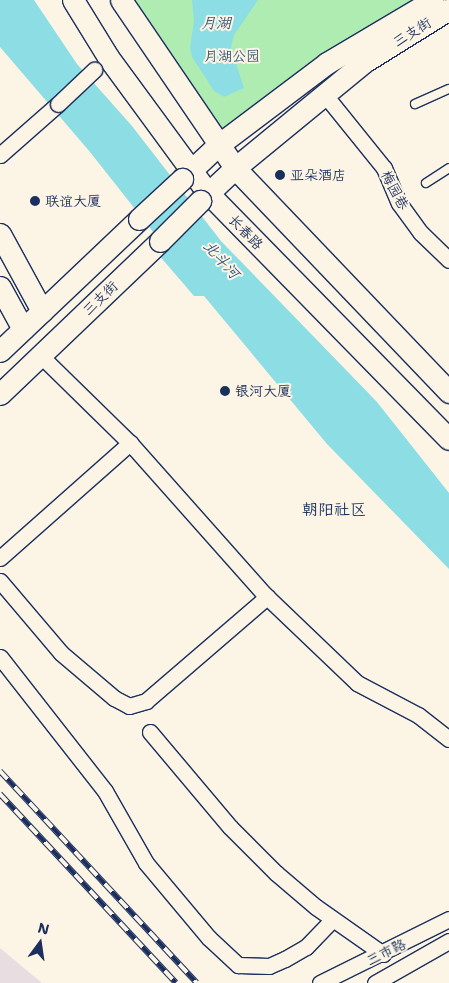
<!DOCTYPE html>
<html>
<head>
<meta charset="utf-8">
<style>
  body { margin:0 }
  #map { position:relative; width:449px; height:983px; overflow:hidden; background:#fcf5e5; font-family:"Shantell Sans","LXGW WenKai TC",sans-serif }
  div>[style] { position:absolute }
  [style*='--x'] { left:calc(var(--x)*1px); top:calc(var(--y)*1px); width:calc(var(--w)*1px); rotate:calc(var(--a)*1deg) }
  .built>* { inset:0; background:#e8dee1 }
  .green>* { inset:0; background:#afecb2 }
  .water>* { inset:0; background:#8ddee4 }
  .roads { filter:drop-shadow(1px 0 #1b2f5e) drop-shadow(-1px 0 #1b2f5e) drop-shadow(0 1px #1b2f5e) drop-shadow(0 -1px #1b2f5e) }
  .lane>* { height:8px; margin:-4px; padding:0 4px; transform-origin:4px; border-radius:4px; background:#fcf5e5 }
  .street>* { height:15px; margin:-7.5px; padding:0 7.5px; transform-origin:7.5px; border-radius:7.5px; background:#fcf5e5 }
  .secondary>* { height:21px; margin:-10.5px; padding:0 10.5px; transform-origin:10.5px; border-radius:10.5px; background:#fcf5e5 }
  .rail>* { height:5.5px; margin-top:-2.75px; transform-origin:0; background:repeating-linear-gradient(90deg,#fcf5e5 0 11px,#1b2f5e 0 22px); box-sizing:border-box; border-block:1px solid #1b2f5e }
  .bridges { filter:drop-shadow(1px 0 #1b2f5e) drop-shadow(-1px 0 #1b2f5e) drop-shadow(0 1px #1b2f5e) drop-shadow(0 -1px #1b2f5e) }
  .street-bridge>* { height:15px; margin:-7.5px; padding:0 7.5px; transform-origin:7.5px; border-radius:7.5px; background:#fcf5e5 }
  .secondary-bridge>* { height:21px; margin:-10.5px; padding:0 10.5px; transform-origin:10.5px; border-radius:10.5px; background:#fcf5e5 }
  .dots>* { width:14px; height:14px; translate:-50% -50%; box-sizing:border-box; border:2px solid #fcf5e5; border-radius:50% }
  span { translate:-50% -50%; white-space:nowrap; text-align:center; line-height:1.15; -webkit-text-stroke:4px #fcf5e5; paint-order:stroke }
  .street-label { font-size:14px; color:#1b2f5e }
  .park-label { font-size:14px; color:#39556f }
  .poi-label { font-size:14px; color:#1b2f5e }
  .left { translate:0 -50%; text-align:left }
  .water-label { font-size:15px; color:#325279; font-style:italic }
  .quarter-label { font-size:16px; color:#1b2f5e }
  .north { position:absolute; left:15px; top:918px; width:50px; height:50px; -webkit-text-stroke:4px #fcf5e5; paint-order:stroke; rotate:14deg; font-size:14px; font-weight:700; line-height:20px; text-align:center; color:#1b2f5e }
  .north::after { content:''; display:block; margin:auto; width:18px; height:22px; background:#1b2f5e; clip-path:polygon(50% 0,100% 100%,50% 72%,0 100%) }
</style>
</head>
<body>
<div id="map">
  <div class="built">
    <i style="clip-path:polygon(0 948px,42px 983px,0 983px)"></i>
  </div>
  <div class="green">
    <i style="clip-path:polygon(128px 0,419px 0,216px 135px)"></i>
  </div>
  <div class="water">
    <i style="clip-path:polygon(0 0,34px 0,77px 64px,132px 126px,221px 241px,377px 402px,449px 493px,449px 569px,327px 444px,204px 296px,194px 296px,157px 253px,165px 247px,90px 152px,0 47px)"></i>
    <i style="clip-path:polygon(192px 0,258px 0,234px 35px,231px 47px,244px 88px,224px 97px,214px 91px,192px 57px,190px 48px,194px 21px)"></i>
  </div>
  <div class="roads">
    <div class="lane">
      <i style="--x:415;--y:104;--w:37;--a:-24"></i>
      <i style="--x:426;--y:183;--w:27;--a:-33"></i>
    </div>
    <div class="street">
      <i style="--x:325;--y:95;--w:94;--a:51.1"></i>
      <i style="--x:384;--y:168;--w:38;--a:67"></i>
      <i style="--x:399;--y:203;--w:37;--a:54"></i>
      <i style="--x:421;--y:233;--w:39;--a:44"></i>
      <i style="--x:0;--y:155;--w:77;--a:-41.3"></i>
      <i style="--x:40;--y:355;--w:126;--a:44.4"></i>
      <i style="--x:130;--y:443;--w:202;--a:48.4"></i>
      <i style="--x:264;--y:594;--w:129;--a:43.7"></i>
      <i style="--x:357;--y:683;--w:69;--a:27.7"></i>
      <i style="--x:418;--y:715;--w:39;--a:38"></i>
      <i style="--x:0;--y:558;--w:174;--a:-41.5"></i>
      <i style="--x:0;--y:581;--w:94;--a:49.7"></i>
      <i style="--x:61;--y:653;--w:70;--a:40.3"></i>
      <i style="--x:114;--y:698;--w:17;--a:28"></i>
      <i style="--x:129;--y:706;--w:18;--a:-16"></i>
      <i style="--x:146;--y:701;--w:160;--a:-40.7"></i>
      <i style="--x:0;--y:657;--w:170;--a:51.9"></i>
      <i style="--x:105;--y:791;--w:83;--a:60.3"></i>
      <i style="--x:146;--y:863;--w:98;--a:50"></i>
      <i style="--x:209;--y:938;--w:40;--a:43"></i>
      <i style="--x:238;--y:965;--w:31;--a:2"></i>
      <i style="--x:269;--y:966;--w:17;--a:-24"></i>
      <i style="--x:285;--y:959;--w:24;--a:-30"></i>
      <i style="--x:306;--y:947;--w:37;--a:-46"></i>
      <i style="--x:150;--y:732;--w:124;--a:49.9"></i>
      <i style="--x:230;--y:827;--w:65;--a:45"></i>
      <i style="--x:276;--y:873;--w:52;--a:40.4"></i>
      <i style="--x:316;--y:907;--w:82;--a:35"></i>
      <i style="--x:320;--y:983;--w:144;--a:-26.4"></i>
      <i style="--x:375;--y:983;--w:85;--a:-29.6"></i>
    </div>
    <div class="secondary">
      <i style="--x:73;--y:0;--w:67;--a:58.4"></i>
      <i style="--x:108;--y:57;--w:169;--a:53.7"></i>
      <i style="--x:208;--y:193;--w:344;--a:45.6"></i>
      <i style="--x:121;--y:0;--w:203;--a:55.8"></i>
      <i style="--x:235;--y:168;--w:310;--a:46.3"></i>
      <i style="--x:182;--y:179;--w:48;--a:-43.3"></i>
      <i style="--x:217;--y:146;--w:138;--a:-37"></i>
      <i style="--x:327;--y:63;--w:123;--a:-30.7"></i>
      <i style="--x:200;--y:201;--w:48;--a:-43.3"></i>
      <i style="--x:235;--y:168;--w:167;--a:-39.4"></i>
      <i style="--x:364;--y:62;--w:100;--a:-31.9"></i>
      <i style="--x:0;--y:234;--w:88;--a:61.4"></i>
      <i style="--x:0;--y:287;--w:48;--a:61.3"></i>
      <i style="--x:0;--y:351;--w:192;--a:-43.5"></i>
      <i style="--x:0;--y:394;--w:221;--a:-43.7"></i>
    </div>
  </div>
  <div class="rail">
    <i style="--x:0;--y:771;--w:289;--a:47.1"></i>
    <i style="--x:0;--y:794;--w:258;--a:47"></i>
  </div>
  <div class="bridges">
    <div class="street-bridge">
      <i style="--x:58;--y:104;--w:50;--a:-43.4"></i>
    </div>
    <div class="secondary-bridge">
      <i style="--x:139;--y:219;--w:59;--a:-42.9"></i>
      <i style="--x:160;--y:241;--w:57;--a:-45"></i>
    </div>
  </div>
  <div class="dots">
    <i style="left:280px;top:175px;background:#1b2f5e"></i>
    <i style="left:35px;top:201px;background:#1b2f5e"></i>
    <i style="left:225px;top:391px;background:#1b2f5e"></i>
  </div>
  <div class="street-label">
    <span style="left:412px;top:32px;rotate:-32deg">三支街</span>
    <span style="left:395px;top:190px;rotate:62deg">梅园巷</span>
    <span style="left:246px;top:232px;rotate:46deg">长春路</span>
    <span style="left:100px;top:298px;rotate:-44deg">三支街</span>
    <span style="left:386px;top:952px;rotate:-26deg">三市路</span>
  </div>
  <div class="park-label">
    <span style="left:232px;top:56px">月湖公园</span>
  </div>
  <div class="poi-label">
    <span class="left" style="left:290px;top:175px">亚朵酒店</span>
    <span class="left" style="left:45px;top:201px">联谊大厦</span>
    <span class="left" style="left:235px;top:391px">银河大厦</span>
  </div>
  <div class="water-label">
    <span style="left:216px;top:24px">月湖</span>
    <span style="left:221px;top:260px;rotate:48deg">北斗河</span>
  </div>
  <div class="quarter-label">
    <span style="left:334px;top:510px">朝阳社区</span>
  </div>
  <div class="north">N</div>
</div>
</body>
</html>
